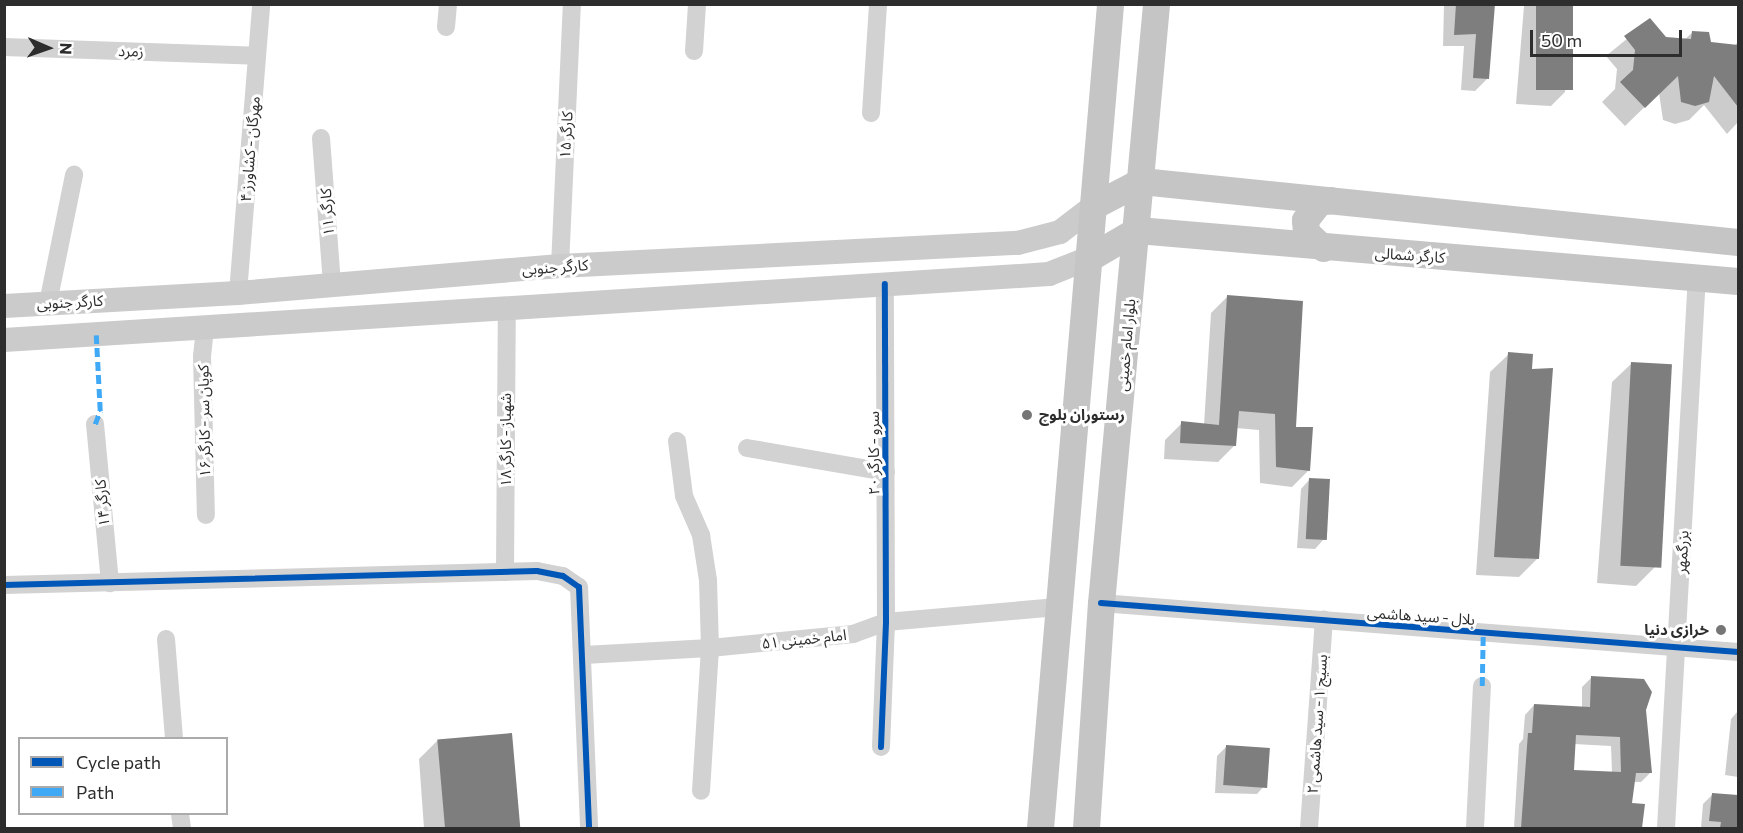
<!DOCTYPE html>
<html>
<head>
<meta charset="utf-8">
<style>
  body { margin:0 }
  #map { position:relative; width:1743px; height:833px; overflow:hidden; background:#fff; font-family:Commissioner,"Noto Sans Arabic",sans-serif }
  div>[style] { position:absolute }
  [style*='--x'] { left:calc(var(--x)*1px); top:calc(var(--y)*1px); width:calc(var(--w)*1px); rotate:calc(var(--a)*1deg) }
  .shadow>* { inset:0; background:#0003 }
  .building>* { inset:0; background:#7e7e7e; transform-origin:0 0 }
  .street>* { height:18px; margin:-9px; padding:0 9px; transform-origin:9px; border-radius:9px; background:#d2d2d2 }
  .secondary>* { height:24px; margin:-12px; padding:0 12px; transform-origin:12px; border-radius:12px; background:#cbcbcb }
  .primary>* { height:27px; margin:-13.5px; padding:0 13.5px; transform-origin:13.5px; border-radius:13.5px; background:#c5c5c5 }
  .quiet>* { height:4.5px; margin-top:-2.25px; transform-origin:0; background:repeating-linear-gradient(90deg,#3fa9f5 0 9px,transparent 0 13.5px) }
  .cycleway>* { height:6px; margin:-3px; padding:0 3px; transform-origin:3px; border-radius:3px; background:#0057b8 }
  .dots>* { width:16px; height:16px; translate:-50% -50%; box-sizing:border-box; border:3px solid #fff; border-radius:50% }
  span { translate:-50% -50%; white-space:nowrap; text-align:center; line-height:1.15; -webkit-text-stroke:6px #fff; paint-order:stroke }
  .street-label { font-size:15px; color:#2d2d2d }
  .poi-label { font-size:15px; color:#2d2d2d; font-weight:700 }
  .left { translate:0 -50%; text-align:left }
  .right { translate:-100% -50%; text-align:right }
  .frame { position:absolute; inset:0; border:6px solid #2d2d2d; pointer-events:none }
  .legend { position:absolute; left:18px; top:737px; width:210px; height:78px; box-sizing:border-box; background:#fff; border:2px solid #ababab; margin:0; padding:8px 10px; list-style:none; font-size:18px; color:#2d2d2d }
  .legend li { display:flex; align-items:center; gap:12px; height:30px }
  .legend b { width:30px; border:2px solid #ababab }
  .north { position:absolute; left:18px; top:18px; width:60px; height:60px; -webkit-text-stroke:4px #fff; paint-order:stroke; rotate:92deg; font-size:16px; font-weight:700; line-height:24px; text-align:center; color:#2d2d2d }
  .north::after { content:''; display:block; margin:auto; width:21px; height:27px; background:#2d2d2d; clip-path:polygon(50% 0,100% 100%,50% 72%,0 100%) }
  .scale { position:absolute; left:1530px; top:30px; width:152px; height:27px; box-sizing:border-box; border:3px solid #2d2d2d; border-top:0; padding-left:8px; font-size:18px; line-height:21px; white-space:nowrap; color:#2d2d2d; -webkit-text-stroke:4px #fff; paint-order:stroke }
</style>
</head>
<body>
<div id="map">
  <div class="shadow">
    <i style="clip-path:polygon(1444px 4px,1494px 4px,1488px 78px,1475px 91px,1461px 90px,1464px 46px,1443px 46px)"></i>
    <i style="clip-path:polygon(1571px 4px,1565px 92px,1551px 106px,1516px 104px,1524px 6px)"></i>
    <i style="clip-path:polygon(1650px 20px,1665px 38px,1684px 40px,1693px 32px,1709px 43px,1734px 46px,1738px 42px,1738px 122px,1727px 134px,1704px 105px,1689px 120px,1675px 124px,1663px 120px,1659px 93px,1625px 126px,1602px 102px,1615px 89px,1617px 69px,1606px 56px)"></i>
    <i style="clip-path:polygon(1228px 296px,1295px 428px,1309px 470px,1292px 487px,1260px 483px,1259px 430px,1236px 428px,1235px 445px,1218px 462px,1164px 459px,1165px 440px,1182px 423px,1204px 425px,1211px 313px)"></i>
    <i style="clip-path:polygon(1509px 354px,1538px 558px,1519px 577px,1476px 575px,1490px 372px)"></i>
    <i style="clip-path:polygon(1631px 364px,1655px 567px,1636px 586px,1597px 583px,1612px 382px)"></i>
    <i style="clip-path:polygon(1310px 479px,1324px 539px,1315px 549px,1297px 548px,1301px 489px)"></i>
    <i style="clip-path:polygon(evenodd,1592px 677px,1645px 710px,1650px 773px,1641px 782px,1633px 782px,1630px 804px,1642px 822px,1636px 828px,1514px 828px,1519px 744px,1523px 739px,1525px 715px,1534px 705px,1582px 708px,1582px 687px,1592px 677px,1574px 744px,1611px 746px,1612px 773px,1573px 771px,1574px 744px)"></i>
    <i style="clip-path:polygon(1738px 703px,1738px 777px,1725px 775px,1731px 719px,1738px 711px)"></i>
    <i style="clip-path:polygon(511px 735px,518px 828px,424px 828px,419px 759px,438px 740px)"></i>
    <i style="clip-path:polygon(1227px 746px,1266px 784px,1257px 794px,1215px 793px,1217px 756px)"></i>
    <i style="clip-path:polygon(1713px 794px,1738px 797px,1738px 828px,1701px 828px,1703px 804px)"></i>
  </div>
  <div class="building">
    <i style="clip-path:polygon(1456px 4px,1495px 4px,1489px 79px,1473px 78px,1476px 34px,1454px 35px)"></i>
    <i style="left:1536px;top:4px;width:37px;height:86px"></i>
    <i style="clip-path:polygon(1650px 18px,1666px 37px,1691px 39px,1692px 31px,1709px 32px,1711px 42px,1738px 45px,1738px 107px,1714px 76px,1709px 102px,1695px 106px,1681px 102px,1678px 76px,1645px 108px,1620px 82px,1633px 70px,1635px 50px,1624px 36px)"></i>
    <i style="clip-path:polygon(1227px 295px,1303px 301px,1296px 427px,1313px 427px,1310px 471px,1276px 467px,1275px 414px,1239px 411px,1236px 446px,1180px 443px,1181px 421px,1219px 425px)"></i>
    <i style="clip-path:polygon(1508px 352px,1533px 354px,1532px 369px,1553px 368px,1539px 559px,1494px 557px)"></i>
    <i style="left:1631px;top:362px;width:41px;height:204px;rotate:3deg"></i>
    <i style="left:1309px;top:478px;width:21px;height:61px;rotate:3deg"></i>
    <i style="clip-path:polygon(evenodd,1591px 676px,1644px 679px,1652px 692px,1646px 710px,1652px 773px,1636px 773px,1632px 803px,1645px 804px,1642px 828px,1521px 828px,1528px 733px,1532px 733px,1534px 704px,1590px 707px,1591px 676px,1576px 735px,1620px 737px,1621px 772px,1574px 770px,1576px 735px)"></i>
    <i style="left:512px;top:733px;width:95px;height:75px;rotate:85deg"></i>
    <i style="left:1226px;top:745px;width:44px;height:40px;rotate:4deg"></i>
    <i style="clip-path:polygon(1712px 793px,1738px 795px,1738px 828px,1720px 828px,1721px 822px,1709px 821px)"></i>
  </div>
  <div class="street">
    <i style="--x:446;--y:27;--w:23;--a:-85"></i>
    <i style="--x:4;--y:47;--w:253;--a:2"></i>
    <i style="--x:694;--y:51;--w:47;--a:-86.3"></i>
    <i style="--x:871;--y:113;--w:109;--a:-86.3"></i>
    <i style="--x:321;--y:138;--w:148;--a:85.7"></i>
    <i style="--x:560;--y:266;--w:262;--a:-87.4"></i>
    <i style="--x:238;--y:293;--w:290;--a:-85.4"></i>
    <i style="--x:48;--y:303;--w:131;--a:-78.5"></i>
    <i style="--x:205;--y:328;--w:28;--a:96"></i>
    <i style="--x:202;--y:356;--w:159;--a:88.6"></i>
    <i style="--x:95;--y:424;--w:160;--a:84.6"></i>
    <i style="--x:677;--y:441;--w:55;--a:82.7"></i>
    <i style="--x:684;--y:496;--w:43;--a:66.4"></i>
    <i style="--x:701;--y:535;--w:46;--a:81.2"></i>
    <i style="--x:708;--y:580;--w:68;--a:88.3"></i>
    <i style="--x:710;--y:648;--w:143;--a:93.6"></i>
    <i style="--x:747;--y:448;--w:141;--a:9.8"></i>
    <i style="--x:505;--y:572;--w:264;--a:-89.6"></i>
    <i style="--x:4;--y:585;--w:533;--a:-1.5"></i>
    <i style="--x:537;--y:571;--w:26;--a:11"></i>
    <i style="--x:563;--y:576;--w:19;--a:35"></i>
    <i style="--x:579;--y:587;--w:241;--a:87.6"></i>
    <i style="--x:1101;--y:603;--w:639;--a:4.4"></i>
    <i style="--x:166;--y:639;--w:99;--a:85.4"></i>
    <i style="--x:584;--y:655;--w:126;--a:-3.2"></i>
    <i style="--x:710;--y:648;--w:144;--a:-5.6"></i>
    <i style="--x:853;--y:634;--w:35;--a:-20"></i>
    <i style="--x:886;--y:622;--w:172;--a:-5"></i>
    <i style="--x:881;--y:747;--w:125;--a:-87.7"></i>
    <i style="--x:886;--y:622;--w:338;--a:-90.2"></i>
    <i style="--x:180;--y:814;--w:14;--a:82"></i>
    <i style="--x:1309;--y:828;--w:209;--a:-85.9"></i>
    <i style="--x:1475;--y:828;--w:142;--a:-87.2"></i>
    <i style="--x:1666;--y:828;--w:553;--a:-86.79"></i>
  </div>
  <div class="secondary">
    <i style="--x:4;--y:306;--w:234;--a:-3.2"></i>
    <i style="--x:238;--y:293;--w:323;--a:-4.8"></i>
    <i style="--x:560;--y:266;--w:459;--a:-2.9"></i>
    <i style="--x:1018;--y:243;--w:43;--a:-14.7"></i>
    <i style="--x:1060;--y:232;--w:44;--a:-37.6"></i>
    <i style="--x:4;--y:340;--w:1047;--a:-3.61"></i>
    <i style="--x:1049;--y:274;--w:43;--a:-21.8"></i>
  </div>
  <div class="primary">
    <i style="--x:1095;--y:205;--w:52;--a:-27.6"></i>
    <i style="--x:1141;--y:181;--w:600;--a:5.83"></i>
    <i style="--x:1323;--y:248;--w:23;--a:-137"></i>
    <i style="--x:1306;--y:232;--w:12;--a:-95"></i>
    <i style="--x:1305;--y:220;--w:23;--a:-52"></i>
    <i style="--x:1319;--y:202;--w:12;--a:-9"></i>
    <i style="--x:1089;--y:258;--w:56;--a:-30.3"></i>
    <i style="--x:1137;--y:230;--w:603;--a:4.85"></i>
    <i style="--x:1040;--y:828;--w:827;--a:-85.14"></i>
    <i style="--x:1086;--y:828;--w:225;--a:-86.2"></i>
    <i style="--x:1101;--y:603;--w:602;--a:-84.75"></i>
  </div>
  <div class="quiet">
    <i style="--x:95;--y:424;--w:14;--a:-69"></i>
    <i style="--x:100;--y:411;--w:76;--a:-93"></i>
    <i style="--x:1482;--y:686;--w:54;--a:-88.9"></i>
  </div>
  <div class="cycleway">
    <i style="--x:4;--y:585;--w:533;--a:-1.5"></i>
    <i style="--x:537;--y:571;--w:26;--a:11"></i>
    <i style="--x:563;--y:576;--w:19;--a:35"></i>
    <i style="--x:579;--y:587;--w:241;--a:87.6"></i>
    <i style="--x:1101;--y:603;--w:639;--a:4.4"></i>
    <i style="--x:881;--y:747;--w:125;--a:-87.7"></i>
    <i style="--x:886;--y:622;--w:338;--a:-90.2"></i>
  </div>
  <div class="dots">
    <i style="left:1027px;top:415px;background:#767676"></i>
    <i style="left:1721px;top:630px;background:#767676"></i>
  </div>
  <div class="street-label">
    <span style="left:131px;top:51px;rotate:2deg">زمرد</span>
    <span style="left:566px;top:135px;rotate:-87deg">کارگر ۱۵</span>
    <span style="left:250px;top:149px;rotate:-85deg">مهرگان - کشاورز ۴</span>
    <span style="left:327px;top:212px;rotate:-94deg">کارگر ۱۱</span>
    <span style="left:1410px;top:255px;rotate:4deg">کارگر شمالی</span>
    <span style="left:555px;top:267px;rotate:-4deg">کارگر جنوبی</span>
    <span style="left:70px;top:302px;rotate:-3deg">کارگر جنوبی</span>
    <span style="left:1126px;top:345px;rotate:-85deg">بلوار امام خمینی</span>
    <span style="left:204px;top:421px;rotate:-91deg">کوپان سر - کارگر ۱۶</span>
    <span style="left:506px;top:440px;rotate:-90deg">شهباز - کارگر ۱۸</span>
    <span style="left:874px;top:453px;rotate:-90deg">سرو - کارگر ۲۰</span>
    <span style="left:102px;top:503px;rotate:-95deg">کارگر ۱۴</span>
    <span style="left:1682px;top:552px;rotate:-87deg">بزرگمهر</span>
    <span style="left:1421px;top:616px;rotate:4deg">بلال - سید هاشمی</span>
    <span style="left:804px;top:639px;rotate:-6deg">امام خمینی ۵۱</span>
    <span style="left:1317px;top:724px;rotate:-86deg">بسیج ۱ - سید هاشمی ۲</span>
  </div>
  <div class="poi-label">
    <span class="left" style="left:1039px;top:415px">رستوران بلوچ</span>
    <span class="right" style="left:1709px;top:630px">خرازی دنیا</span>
  </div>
  <div class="frame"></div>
  <ul class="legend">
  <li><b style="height:8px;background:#0057b8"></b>Cycle path</li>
  <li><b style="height:8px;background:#3fa9f5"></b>Path</li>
  </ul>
  <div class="north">N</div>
  <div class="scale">50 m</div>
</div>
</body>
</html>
